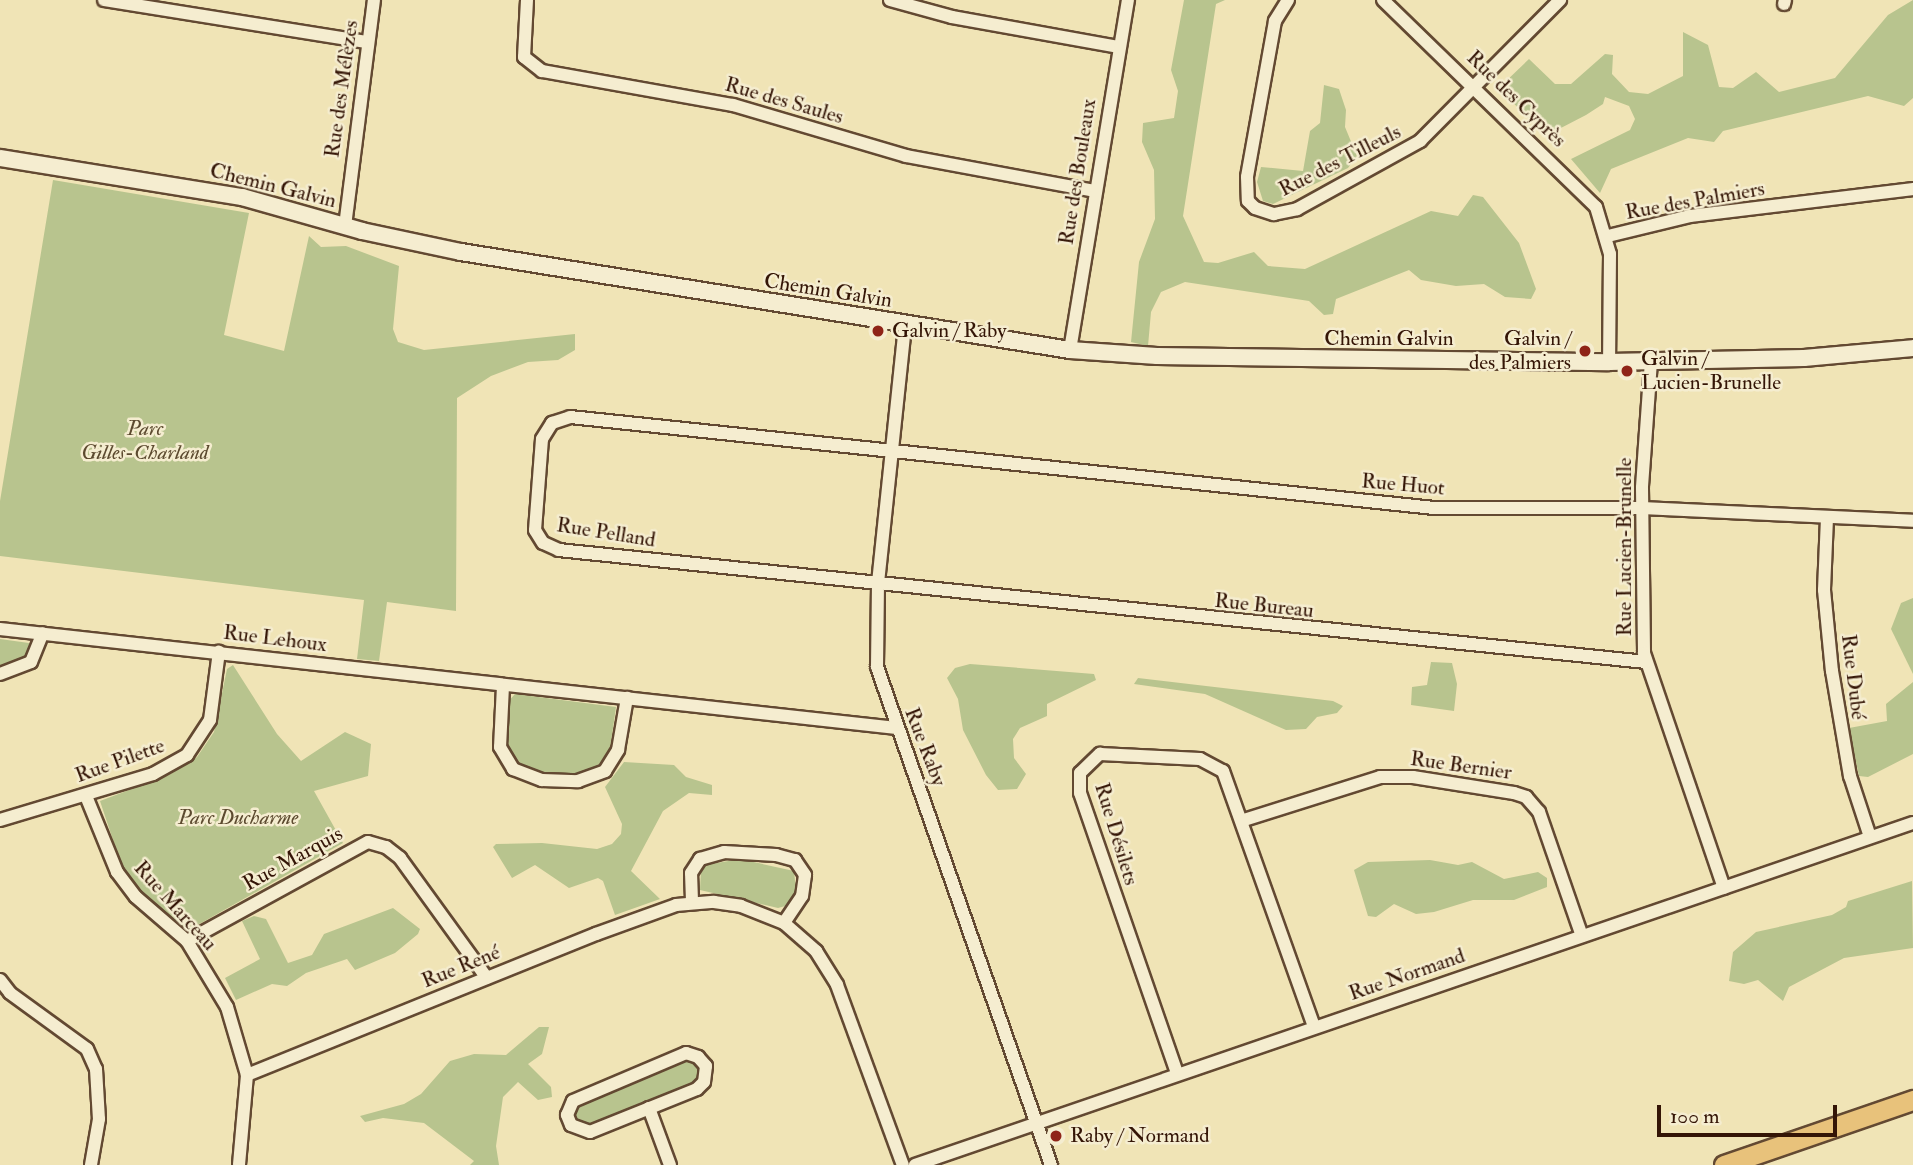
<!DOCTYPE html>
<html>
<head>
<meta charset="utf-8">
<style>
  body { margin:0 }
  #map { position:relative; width:1913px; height:1165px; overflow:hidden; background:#f0e4b6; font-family:"IM FELL Double Pica",serif }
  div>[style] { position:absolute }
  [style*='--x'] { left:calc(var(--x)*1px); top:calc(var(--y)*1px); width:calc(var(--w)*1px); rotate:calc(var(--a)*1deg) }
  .green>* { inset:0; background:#b8c48e }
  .roads { filter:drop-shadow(2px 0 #634932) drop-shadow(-2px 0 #634932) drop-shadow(0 2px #634932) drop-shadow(0 -2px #634932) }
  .minor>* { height:12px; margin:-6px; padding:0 6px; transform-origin:6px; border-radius:6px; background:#f5edd0 }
  .tertiary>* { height:16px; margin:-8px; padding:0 8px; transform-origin:8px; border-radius:8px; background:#f5edd0 }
  .primary>* { height:19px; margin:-9.5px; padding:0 9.5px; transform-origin:9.5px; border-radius:9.5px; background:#e8c27b }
  .dots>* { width:19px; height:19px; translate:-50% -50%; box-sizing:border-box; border:4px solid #f5edd0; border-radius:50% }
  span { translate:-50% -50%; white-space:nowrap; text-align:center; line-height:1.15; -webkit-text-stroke:5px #f5edd0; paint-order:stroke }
  .street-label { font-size:21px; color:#341506 }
  .poi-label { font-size:21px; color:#341506 }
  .left { translate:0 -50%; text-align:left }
  .right { translate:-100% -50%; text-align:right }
  .park-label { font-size:21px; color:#5c4a2f; font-style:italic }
  .scale { position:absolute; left:1657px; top:1105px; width:180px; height:32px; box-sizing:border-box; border:4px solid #341506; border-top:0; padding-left:9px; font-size:21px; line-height:24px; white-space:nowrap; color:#341506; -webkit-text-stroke:5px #f5edd0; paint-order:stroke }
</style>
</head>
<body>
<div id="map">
  <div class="green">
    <i style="clip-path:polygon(1184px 0,1225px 0,1216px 4px,1183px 216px,1204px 262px,1218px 263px,1254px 252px,1268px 266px,1305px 269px,1431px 211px,1458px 216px,1473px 195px,1483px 197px,1519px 243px,1536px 289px,1531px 299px,1505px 297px,1484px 284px,1456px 286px,1421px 280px,1409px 270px,1336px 299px,1333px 314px,1324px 315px,1309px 301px,1185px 282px,1161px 292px,1151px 312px,1148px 346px,1131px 342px,1139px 262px,1155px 219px,1154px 170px,1142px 142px,1143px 123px,1174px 118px,1178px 91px,1171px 70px)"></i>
    <i style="clip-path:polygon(1913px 0,1913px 98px,1904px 106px,1868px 96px,1723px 131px,1714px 142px,1688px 138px,1611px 169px,1600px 193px,1571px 159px,1630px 130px,1635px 119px,1629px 106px,1605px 97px,1603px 104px,1586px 115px,1557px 130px,1542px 131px,1503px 93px,1503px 84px,1529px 59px,1555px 84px,1571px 84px,1605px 54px,1613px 55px,1612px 74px,1629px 92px,1648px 94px,1683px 76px,1683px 32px,1708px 45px,1719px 87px,1733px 88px,1756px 72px,1779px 92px,1835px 78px,1888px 15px)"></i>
    <i style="clip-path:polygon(1324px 85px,1339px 89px,1346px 110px,1345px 127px,1357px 156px,1348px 168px,1273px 204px,1263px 201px,1257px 182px,1261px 167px,1303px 171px,1310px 131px,1320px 123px)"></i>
    <i style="clip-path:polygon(53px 180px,249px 213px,224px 335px,284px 351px,309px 236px,321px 247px,346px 246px,399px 266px,393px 329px,398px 342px,424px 350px,575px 334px,575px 350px,558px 360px,528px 362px,491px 376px,457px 398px,456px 611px,387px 602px,379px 661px,357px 659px,364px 600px,0 556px,0 501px)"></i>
    <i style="clip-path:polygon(1913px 598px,1913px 674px,1891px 629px,1901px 603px)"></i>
    <i style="clip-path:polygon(0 639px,29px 643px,30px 654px,0 667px)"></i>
    <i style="clip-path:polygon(1431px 662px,1452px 663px,1457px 684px,1454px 711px,1411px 705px,1412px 687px,1427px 685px)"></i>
    <i style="clip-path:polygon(970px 664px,1094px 674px,1096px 680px,1047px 704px,1047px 716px,1020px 728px,1013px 739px,1014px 758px,1026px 774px,1017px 789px,998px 790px,986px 775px,963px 730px,958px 699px,947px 678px,955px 668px)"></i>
    <i style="clip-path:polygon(233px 665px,277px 734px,301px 761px,345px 732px,371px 744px,368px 776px,314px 791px,343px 843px,187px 931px,135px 887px,123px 870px,100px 801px,169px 775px,197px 757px,214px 732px,227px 669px)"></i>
    <i style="clip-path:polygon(1138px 678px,1333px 701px,1343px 706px,1337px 713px,1317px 717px,1306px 729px,1286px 730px,1205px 694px,1134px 684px)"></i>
    <i style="clip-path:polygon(1913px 682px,1913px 754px,1868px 777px,1859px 776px,1849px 728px,1887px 721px,1886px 704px)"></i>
    <i style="clip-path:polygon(515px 694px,616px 707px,609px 756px,586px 775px,548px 776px,516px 765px,504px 741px,506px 704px)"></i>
    <i style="clip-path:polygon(624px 762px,674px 765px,686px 777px,712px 785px,712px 795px,689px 793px,663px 811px,631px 871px,660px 899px,615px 915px,603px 881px,598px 878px,569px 888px,535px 865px,512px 878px,493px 847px,496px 844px,542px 843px,597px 849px,612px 844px,621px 834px,622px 824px,605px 787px)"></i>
    <i style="clip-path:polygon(740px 859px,794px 871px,796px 890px,789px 905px,778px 908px,700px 890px,701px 869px,705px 865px)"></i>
    <i style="clip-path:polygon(1430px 860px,1458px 865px,1472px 862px,1504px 879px,1538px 872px,1547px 878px,1547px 887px,1514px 900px,1473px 900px,1434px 912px,1416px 914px,1394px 904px,1376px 917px,1368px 916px,1354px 870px,1368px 862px)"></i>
    <i style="clip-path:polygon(1912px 881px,1913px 948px,1844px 958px,1789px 987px,1783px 1001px,1758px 980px,1744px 984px,1729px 981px,1733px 952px,1756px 932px,1832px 915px,1846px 907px,1848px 901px)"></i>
    <i style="clip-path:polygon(393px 908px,420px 929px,418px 934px,395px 953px,355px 970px,347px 959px,306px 973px,287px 986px,272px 984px,236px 1000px,225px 978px,260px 959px,242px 921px,254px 916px,266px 919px,288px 963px,312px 955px,324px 934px)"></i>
    <i style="clip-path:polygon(539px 1027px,549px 1027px,542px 1054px,528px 1064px,551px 1087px,552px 1097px,538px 1100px,518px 1082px,503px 1097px,496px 1146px,499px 1165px,470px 1165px,474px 1161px,424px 1123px,383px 1118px,365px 1122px,360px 1116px,404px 1104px,421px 1094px,450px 1061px,474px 1054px,506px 1055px)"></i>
    <i style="clip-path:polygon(688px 1061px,699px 1066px,701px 1074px,692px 1083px,588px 1125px,574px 1117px,577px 1106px)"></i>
  </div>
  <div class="roads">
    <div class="minor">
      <i style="--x:104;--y:0;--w:266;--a:9.1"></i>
      <i style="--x:527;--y:0;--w:57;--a:93"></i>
      <i style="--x:524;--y:57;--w:23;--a:38"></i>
      <i style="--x:542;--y:71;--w:194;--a:10.1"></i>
      <i style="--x:733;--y:105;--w:180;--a:16.4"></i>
      <i style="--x:906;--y:156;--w:191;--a:10.5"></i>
      <i style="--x:890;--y:0;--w:64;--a:15.3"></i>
      <i style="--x:952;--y:17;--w:170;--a:10.2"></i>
      <i style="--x:1288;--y:0;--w:25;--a:122"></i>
      <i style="--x:1275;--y:21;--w:158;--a:100.2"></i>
      <i style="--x:1247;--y:177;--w:24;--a:88"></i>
      <i style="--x:1248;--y:201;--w:10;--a:45"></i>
      <i style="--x:1255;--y:208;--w:20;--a:18"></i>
      <i style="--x:1274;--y:214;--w:24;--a:-12"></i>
      <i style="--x:1297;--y:209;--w:141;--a:-28.9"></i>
      <i style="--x:1420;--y:141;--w:199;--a:-45.2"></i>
      <i style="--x:1383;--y:0;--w:297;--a:44.2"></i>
      <i style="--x:1596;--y:207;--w:49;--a:73.4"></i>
      <i style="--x:1610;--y:254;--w:108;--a:90.5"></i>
      <i style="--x:1784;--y:4;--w:4;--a:-76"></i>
      <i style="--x:345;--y:226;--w:228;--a:-82.7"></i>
      <i style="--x:1608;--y:236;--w:84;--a:-13.7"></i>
      <i style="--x:1690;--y:216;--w:225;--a:-6.9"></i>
      <i style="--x:905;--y:326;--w:259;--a:96"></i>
      <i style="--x:878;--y:584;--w:83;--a:90.7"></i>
      <i style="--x:877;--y:667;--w:528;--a:70.74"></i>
      <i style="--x:1070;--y:350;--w:355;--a:-80.6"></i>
      <i style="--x:1651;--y:361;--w:127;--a:94.1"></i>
      <i style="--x:1642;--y:488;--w:165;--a:89.3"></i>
      <i style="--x:1644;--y:653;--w:248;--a:71.2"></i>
      <i style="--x:1827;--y:518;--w:72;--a:92.4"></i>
      <i style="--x:1824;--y:590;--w:81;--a:84.4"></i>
      <i style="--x:1832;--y:671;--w:107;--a:80.3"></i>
      <i style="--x:1850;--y:776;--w:64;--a:71.8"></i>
      <i style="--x:0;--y:629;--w:902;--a:6.3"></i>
      <i style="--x:1646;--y:662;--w:1093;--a:-174.12"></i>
      <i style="--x:559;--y:550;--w:17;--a:-156"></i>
      <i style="--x:543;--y:543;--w:15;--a:-122"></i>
      <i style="--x:535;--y:530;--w:91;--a:-85.6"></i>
      <i style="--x:542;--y:439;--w:19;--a:-58"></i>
      <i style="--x:552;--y:423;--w:19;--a:-18"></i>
      <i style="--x:570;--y:417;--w:870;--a:6.01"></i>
      <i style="--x:1435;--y:508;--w:207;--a:0"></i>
      <i style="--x:1642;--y:508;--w:271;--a:2.7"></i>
      <i style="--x:0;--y:674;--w:33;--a:-21"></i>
      <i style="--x:31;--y:662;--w:31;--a:-68"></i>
      <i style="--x:503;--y:686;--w:61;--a:92.8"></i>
      <i style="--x:500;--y:747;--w:26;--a:59"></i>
      <i style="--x:513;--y:769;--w:31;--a:21"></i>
      <i style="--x:542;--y:780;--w:36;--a:2"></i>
      <i style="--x:578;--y:781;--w:29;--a:-20"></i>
      <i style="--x:605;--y:771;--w:25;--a:-58"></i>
      <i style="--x:618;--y:750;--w:53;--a:-80.2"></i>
      <i style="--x:86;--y:796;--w:82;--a:67.8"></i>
      <i style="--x:117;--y:872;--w:31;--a:53"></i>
      <i style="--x:136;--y:897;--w:67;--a:40.8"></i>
      <i style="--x:187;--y:941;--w:77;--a:58.8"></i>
      <i style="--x:227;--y:1007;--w:71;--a:73.6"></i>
      <i style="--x:247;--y:1075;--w:90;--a:95.1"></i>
      <i style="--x:0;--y:820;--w:160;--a:-16.7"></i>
      <i style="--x:153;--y:774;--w:39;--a:-29"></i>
      <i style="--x:187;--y:755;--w:42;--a:-56.7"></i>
      <i style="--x:210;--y:720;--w:69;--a:-82.5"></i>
      <i style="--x:1244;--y:820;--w:143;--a:-17.5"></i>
      <i style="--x:1380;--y:777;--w:33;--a:0"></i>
      <i style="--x:1413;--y:777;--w:102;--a:9"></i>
      <i style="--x:1514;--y:793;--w:13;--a:18"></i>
      <i style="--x:1526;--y:797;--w:20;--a:49"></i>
      <i style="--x:1539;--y:812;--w:131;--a:70.9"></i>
      <i style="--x:692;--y:901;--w:28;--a:-92"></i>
      <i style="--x:691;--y:873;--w:17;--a:-57"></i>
      <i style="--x:700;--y:859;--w:25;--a:-16"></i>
      <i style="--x:724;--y:852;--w:52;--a:3.3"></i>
      <i style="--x:776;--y:855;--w:20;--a:15"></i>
      <i style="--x:795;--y:860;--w:18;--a:56"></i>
      <i style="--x:805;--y:875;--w:21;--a:98"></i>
      <i style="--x:802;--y:896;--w:32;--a:124"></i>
      <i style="--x:187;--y:941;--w:206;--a:-28.7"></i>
      <i style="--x:368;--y:842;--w:19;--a:16"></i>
      <i style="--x:386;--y:847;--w:18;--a:38"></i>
      <i style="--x:400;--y:858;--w:148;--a:54.1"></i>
      <i style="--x:0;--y:980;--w:16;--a:52"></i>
      <i style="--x:10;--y:993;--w:95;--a:36"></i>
      <i style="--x:87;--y:1049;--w:22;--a:66"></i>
      <i style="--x:96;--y:1069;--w:50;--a:86.6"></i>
      <i style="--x:99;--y:1119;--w:47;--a:99.9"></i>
      <i style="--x:686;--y:1053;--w:13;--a:18"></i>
      <i style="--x:698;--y:1057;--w:12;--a:48"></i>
      <i style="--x:706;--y:1066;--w:16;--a:97"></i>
      <i style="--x:704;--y:1082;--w:10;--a:135"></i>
      <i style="--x:697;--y:1089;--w:115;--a:158.1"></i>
      <i style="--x:590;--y:1132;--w:20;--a:-160"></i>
      <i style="--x:571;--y:1125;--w:11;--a:-112"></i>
      <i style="--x:567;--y:1115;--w:15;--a:-67"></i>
      <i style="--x:573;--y:1101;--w:123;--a:-23"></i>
      <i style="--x:1177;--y:1073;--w:296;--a:-109.1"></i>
      <i style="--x:1080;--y:793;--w:20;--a:-90"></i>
      <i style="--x:1080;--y:773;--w:28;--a:-44"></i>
      <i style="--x:1100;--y:754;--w:100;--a:2.9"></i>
      <i style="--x:1200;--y:759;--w:26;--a:28"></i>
      <i style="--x:1223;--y:771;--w:272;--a:70.4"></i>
      <i style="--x:247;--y:1075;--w:376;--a:-22"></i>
      <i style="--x:596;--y:934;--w:85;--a:-19.9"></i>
      <i style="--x:676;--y:905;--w:38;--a:-5"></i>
      <i style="--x:714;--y:902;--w:27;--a:8"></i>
      <i style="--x:741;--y:906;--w:46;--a:21.6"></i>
      <i style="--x:784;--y:923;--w:43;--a:41.2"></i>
      <i style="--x:816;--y:951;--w:40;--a:58"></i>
      <i style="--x:837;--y:985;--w:192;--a:69.9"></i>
      <i style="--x:649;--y:1108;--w:61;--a:69.8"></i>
      <i style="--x:915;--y:1165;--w:1055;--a:-18.92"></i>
    </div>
    <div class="tertiary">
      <i style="--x:0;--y:158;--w:245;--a:9.2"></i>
      <i style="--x:242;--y:197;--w:125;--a:15.8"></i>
      <i style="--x:362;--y:231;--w:101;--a:12"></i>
      <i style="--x:461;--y:252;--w:617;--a:9.14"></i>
      <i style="--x:1070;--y:350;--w:87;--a:3.9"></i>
      <i style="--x:1157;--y:356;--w:452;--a:0.8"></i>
      <i style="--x:1609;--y:362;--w:195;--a:-1.2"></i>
      <i style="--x:1804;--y:358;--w:109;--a:-5.2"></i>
    </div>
    <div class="primary">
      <i style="--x:1724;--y:1165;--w:200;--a:-19"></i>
    </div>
  </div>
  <div class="dots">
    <i style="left:878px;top:331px;background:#8f2418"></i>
    <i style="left:1585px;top:351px;background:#8f2418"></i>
    <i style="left:1627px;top:371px;background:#8f2418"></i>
    <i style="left:1056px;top:1136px;background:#8f2418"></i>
  </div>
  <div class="street-label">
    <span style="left:342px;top:89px;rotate:-82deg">Rue des Mélèzes</span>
    <span style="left:1516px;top:99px;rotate:44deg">Rue des Cyprès</span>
    <span style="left:784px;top:101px;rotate:16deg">Rue des Saules</span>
    <span style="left:1340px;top:161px;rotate:-27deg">Rue des Tilleuls</span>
    <span style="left:1078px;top:172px;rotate:-81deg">Rue des Bouleaux</span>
    <span style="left:273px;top:186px;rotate:14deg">Chemin Galvin</span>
    <span style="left:1695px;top:201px;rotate:-10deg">Rue des Palmiers</span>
    <span style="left:828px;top:291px;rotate:9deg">Chemin Galvin</span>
    <span style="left:1389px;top:339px">Chemin Galvin</span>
    <span style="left:1403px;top:485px;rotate:5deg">Rue Huot</span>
    <span style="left:606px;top:533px;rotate:9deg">Rue Pelland</span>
    <span style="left:1625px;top:547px;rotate:-90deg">Rue Lucien-Brunelle</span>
    <span style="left:1264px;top:606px;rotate:6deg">Rue Bureau</span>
    <span style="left:275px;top:639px;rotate:7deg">Rue Lehoux</span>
    <span style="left:1853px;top:677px;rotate:83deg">Rue Dubé</span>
    <span style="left:925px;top:747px;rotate:69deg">Rue Raby</span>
    <span style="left:120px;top:761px;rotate:-20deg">Rue Pilette</span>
    <span style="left:1461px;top:766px;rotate:8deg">Rue Bernier</span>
    <span style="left:1116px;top:834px;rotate:73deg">Rue Désilets</span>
    <span style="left:293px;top:859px;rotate:-29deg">Rue Marquis</span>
    <span style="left:175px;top:906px;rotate:48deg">Rue Marceau</span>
    <span style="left:461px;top:967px;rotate:-22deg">Rue René</span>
    <span style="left:1407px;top:975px;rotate:-19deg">Rue Normand</span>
  </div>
  <div class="poi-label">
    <span class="left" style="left:892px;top:331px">Galvin / Raby</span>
    <span class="right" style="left:1571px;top:351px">Galvin /<br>des Palmiers</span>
    <span class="left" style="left:1641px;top:371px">Galvin /<br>Lucien-Brunelle</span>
    <span class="left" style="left:1070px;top:1136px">Raby / Normand</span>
  </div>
  <div class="park-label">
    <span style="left:145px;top:441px">Parc<br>Gilles-Charland</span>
    <span style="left:238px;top:818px">Parc Ducharme</span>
  </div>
  <div class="scale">100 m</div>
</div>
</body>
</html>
